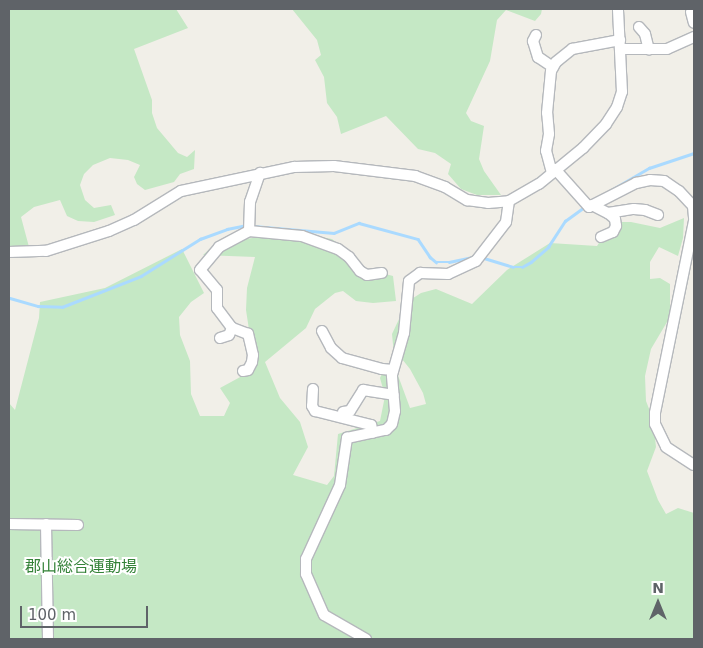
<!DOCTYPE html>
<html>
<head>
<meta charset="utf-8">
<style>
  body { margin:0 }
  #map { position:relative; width:703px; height:648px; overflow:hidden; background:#f1efe8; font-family:"DejaVu Sans","Noto Sans JP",sans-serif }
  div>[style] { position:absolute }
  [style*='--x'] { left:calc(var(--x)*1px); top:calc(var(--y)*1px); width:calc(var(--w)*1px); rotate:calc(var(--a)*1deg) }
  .green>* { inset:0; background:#c5e8c5 }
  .stream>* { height:2.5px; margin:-1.25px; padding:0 1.25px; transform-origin:1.25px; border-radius:1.25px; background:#aadaff }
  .roads { filter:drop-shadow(1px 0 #b5b8bc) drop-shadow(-1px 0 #b5b8bc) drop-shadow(0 1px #b5b8bc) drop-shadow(0 -1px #b5b8bc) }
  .minor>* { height:10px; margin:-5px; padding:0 5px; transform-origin:5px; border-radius:5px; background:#fff }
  span { translate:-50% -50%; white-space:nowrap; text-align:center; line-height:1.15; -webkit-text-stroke:4px #fff; paint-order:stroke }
  .park-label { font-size:16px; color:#348238 }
  .frame { position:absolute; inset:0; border:10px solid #5f6368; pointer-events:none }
  .north { position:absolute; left:633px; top:578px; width:50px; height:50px; -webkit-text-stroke:4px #fff; paint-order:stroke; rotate:0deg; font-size:14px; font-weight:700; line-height:20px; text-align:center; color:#5f6368 }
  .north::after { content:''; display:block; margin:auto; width:18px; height:22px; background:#5f6368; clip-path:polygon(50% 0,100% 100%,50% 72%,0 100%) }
  .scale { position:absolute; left:20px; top:606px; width:128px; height:22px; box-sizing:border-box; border:2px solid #5f6368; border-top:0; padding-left:6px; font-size:15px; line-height:18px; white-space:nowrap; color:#5f6368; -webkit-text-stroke:4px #fff; paint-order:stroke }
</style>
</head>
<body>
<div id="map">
  <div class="green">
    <i style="clip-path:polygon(9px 9px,176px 9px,188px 28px,134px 49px,152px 100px,152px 113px,157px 128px,178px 153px,187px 157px,195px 150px,194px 169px,180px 174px,174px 182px,145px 190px,137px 184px,134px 177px,140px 165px,128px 160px,110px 158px,93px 165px,84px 174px,80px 185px,85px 200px,94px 208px,111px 205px,115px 215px,94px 222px,78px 221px,67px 216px,60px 200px,34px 207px,21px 217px,29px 247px,9px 246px)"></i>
    <i style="clip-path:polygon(292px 9px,542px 9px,541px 14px,535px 21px,506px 10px,497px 20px,490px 61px,466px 113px,471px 121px,484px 126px,479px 159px,484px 171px,501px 195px,477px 195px,461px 189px,448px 174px,451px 164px,435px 153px,418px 149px,386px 116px,341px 134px,337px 117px,327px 103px,324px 77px,315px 60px,321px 55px,317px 40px)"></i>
    <i style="clip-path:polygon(684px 218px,683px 238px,678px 256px,659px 247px,650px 262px,650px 279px,660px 278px,670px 284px,670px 317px,651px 349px,645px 376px,646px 401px,653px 419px,656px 447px,647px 471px,658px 500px,666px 514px,678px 508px,694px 513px,694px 639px,9px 639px,9px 403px,15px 410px,39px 318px,40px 302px,105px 288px,182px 249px,204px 293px,191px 302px,179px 317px,180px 335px,190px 361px,191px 394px,200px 416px,224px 416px,230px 403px,220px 388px,255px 369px,246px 310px,247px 288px,255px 257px,203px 255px,216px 243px,267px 236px,305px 234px,332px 239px,352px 255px,362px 268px,393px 276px,396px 301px,373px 303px,356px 301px,343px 291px,335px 293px,315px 309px,306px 328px,265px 362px,280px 398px,300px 422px,308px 447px,293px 475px,327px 485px,334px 476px,338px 434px,380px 421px,385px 396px,380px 378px,387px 363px,396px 370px,410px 408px,426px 404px,423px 393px,410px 369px,402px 359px,394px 355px,392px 334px,407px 302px,421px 293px,436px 289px,472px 304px,507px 270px,550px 243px,597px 246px,613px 222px,631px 222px,660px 228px)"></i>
  </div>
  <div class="stream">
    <i style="--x:606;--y:193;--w:50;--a:-30.2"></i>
    <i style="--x:649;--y:168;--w:47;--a:-18.4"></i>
    <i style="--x:253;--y:226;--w:81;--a:4.9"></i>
    <i style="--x:334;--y:233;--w:27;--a:-22"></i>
    <i style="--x:359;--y:223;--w:61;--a:15.2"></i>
    <i style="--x:418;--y:239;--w:22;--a:56"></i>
    <i style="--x:430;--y:257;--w:8;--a:40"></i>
    <i style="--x:436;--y:262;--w:13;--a:0"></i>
    <i style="--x:449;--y:262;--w:25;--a:-12"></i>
    <i style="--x:484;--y:258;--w:30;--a:17"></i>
    <i style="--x:513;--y:267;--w:9;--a:0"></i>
    <i style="--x:522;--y:267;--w:10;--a:-29"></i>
    <i style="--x:531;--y:262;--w:23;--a:-41"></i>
    <i style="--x:548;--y:247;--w:31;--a:-57"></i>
    <i style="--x:565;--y:221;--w:22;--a:-36"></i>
    <i style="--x:10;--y:298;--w:29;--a:16"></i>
    <i style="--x:38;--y:306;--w:24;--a:2"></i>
    <i style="--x:62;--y:307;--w:85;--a:-21.4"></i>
    <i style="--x:141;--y:276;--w:70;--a:-32.1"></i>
    <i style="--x:200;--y:239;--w:29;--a:-20"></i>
    <i style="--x:227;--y:229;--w:16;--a:-11"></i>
  </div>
  <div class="roads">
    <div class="minor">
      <i style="--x:691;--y:12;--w:11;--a:75"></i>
      <i style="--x:639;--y:27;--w:9;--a:49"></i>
      <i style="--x:645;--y:34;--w:16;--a:76"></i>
      <i style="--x:536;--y:35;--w:7;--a:117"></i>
      <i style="--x:533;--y:41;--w:17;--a:73"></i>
      <i style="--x:538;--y:57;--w:18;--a:34"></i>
      <i style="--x:621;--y:49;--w:46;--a:0"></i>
      <i style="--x:667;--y:49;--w:30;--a:-24"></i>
      <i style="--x:555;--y:169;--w:51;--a:48.2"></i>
      <i style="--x:589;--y:207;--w:53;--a:-27.1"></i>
      <i style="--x:636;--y:183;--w:14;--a:-12"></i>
      <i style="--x:650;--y:180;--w:14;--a:4"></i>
      <i style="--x:664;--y:181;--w:18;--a:34"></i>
      <i style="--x:679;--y:191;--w:21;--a:47"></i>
      <i style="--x:693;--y:206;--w:12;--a:85"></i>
      <i style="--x:552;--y:173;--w:23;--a:-105"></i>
      <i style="--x:546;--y:151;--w:17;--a:-80"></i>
      <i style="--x:549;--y:134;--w:21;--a:-95"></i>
      <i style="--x:547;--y:113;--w:42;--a:-84.6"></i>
      <i style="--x:551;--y:71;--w:10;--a:-61"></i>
      <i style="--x:556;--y:62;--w:21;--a:-39"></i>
      <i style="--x:572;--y:49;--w:49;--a:-10.6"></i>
      <i style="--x:592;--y:205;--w:18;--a:27"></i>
      <i style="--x:608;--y:213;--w:26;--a:-9"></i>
      <i style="--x:634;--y:209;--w:11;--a:5"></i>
      <i style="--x:645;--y:210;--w:14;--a:21"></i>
      <i style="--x:694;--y:221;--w:196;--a:101.5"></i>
      <i style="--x:655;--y:413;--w:11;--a:90"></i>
      <i style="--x:655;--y:424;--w:25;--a:64"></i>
      <i style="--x:666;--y:447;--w:33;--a:33"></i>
      <i style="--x:249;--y:231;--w:53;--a:5.4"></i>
      <i style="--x:302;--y:236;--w:38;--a:20"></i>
      <i style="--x:338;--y:249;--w:14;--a:36"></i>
      <i style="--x:349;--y:257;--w:18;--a:52"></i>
      <i style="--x:360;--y:271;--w:8;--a:30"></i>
      <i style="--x:367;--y:275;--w:15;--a:-8"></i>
      <i style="--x:601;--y:237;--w:13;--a:-23"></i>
      <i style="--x:613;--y:232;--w:7;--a:-63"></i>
      <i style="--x:616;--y:226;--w:7;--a:-98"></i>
      <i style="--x:615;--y:219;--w:9;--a:-139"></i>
      <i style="--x:9;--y:252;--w:37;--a:-2"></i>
      <i style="--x:46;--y:251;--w:66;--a:-17.6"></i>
      <i style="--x:109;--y:231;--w:27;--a:-24"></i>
      <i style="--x:134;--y:220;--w:55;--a:-31.7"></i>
      <i style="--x:181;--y:191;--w:116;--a:-12"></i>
      <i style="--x:294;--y:167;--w:40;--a:-1.4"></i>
      <i style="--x:334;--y:166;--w:82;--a:7"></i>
      <i style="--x:415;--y:176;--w:32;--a:20"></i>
      <i style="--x:445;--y:187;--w:26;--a:31"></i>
      <i style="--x:467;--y:200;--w:21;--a:8"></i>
      <i style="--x:488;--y:203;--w:21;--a:-5"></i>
      <i style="--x:509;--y:201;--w:34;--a:-30"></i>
      <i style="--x:539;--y:184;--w:57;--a:-39.3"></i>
      <i style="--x:583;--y:148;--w:33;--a:-46"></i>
      <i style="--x:606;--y:124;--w:20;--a:-57"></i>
      <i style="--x:617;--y:107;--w:16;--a:-72"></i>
      <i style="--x:622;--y:92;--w:83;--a:-92.8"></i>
      <i style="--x:322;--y:331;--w:19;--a:62"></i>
      <i style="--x:331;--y:348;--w:15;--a:42"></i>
      <i style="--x:342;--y:358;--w:41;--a:15.4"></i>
      <i style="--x:382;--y:369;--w:11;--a:5"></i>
      <i style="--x:220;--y:338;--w:9;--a:-18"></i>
      <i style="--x:229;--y:335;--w:8;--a:-67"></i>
      <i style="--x:243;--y:371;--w:5;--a:-11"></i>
      <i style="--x:248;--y:370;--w:9;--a:-63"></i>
      <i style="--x:252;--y:362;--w:7;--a:-82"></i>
      <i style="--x:253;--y:355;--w:22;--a:-103"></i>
      <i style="--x:248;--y:334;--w:17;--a:-159"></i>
      <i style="--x:232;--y:328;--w:25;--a:-127"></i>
      <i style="--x:217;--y:308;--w:18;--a:-90"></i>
      <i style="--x:217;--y:290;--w:26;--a:-130"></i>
      <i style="--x:200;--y:270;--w:30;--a:-50"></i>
      <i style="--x:219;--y:247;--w:34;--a:-28"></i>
      <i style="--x:249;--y:231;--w:29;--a:-88"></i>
      <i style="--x:250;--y:202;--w:31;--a:-71"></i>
      <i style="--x:313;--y:389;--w:17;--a:93"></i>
      <i style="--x:312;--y:406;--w:6;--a:59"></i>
      <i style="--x:315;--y:411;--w:58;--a:14"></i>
      <i style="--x:371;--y:425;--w:8;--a:76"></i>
      <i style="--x:343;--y:412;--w:7;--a:-8"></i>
      <i style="--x:350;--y:411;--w:25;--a:-58"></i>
      <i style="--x:363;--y:390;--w:31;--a:9"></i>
      <i style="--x:9;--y:524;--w:69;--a:0.8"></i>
      <i style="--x:46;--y:524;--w:115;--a:89"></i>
      <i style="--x:366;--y:639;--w:48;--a:-150.3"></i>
      <i style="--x:324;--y:615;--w:45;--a:-113.7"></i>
      <i style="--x:306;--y:574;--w:15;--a:-90"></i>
      <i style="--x:306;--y:559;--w:81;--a:-65.3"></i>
      <i style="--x:340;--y:485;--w:48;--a:-81.5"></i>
      <i style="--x:347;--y:438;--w:40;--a:-12"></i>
      <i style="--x:386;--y:430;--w:8;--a:-45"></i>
      <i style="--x:392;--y:424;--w:13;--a:-77"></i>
      <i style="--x:395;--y:411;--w:36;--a:-95"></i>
      <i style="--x:392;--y:375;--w:44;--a:-74.1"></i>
      <i style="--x:404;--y:333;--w:52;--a:-84.5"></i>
      <i style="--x:409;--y:281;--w:14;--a:-36"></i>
      <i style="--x:420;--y:273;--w:28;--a:2"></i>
      <i style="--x:448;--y:274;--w:31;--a:-25"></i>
      <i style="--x:476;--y:261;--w:49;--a:-52.4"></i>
      <i style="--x:506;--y:222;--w:21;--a:-82"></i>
    </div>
  </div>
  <div class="park-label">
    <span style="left:81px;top:567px">郡山総合運動場</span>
  </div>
  <div class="frame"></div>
  <div class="north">N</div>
  <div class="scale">100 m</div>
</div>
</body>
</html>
